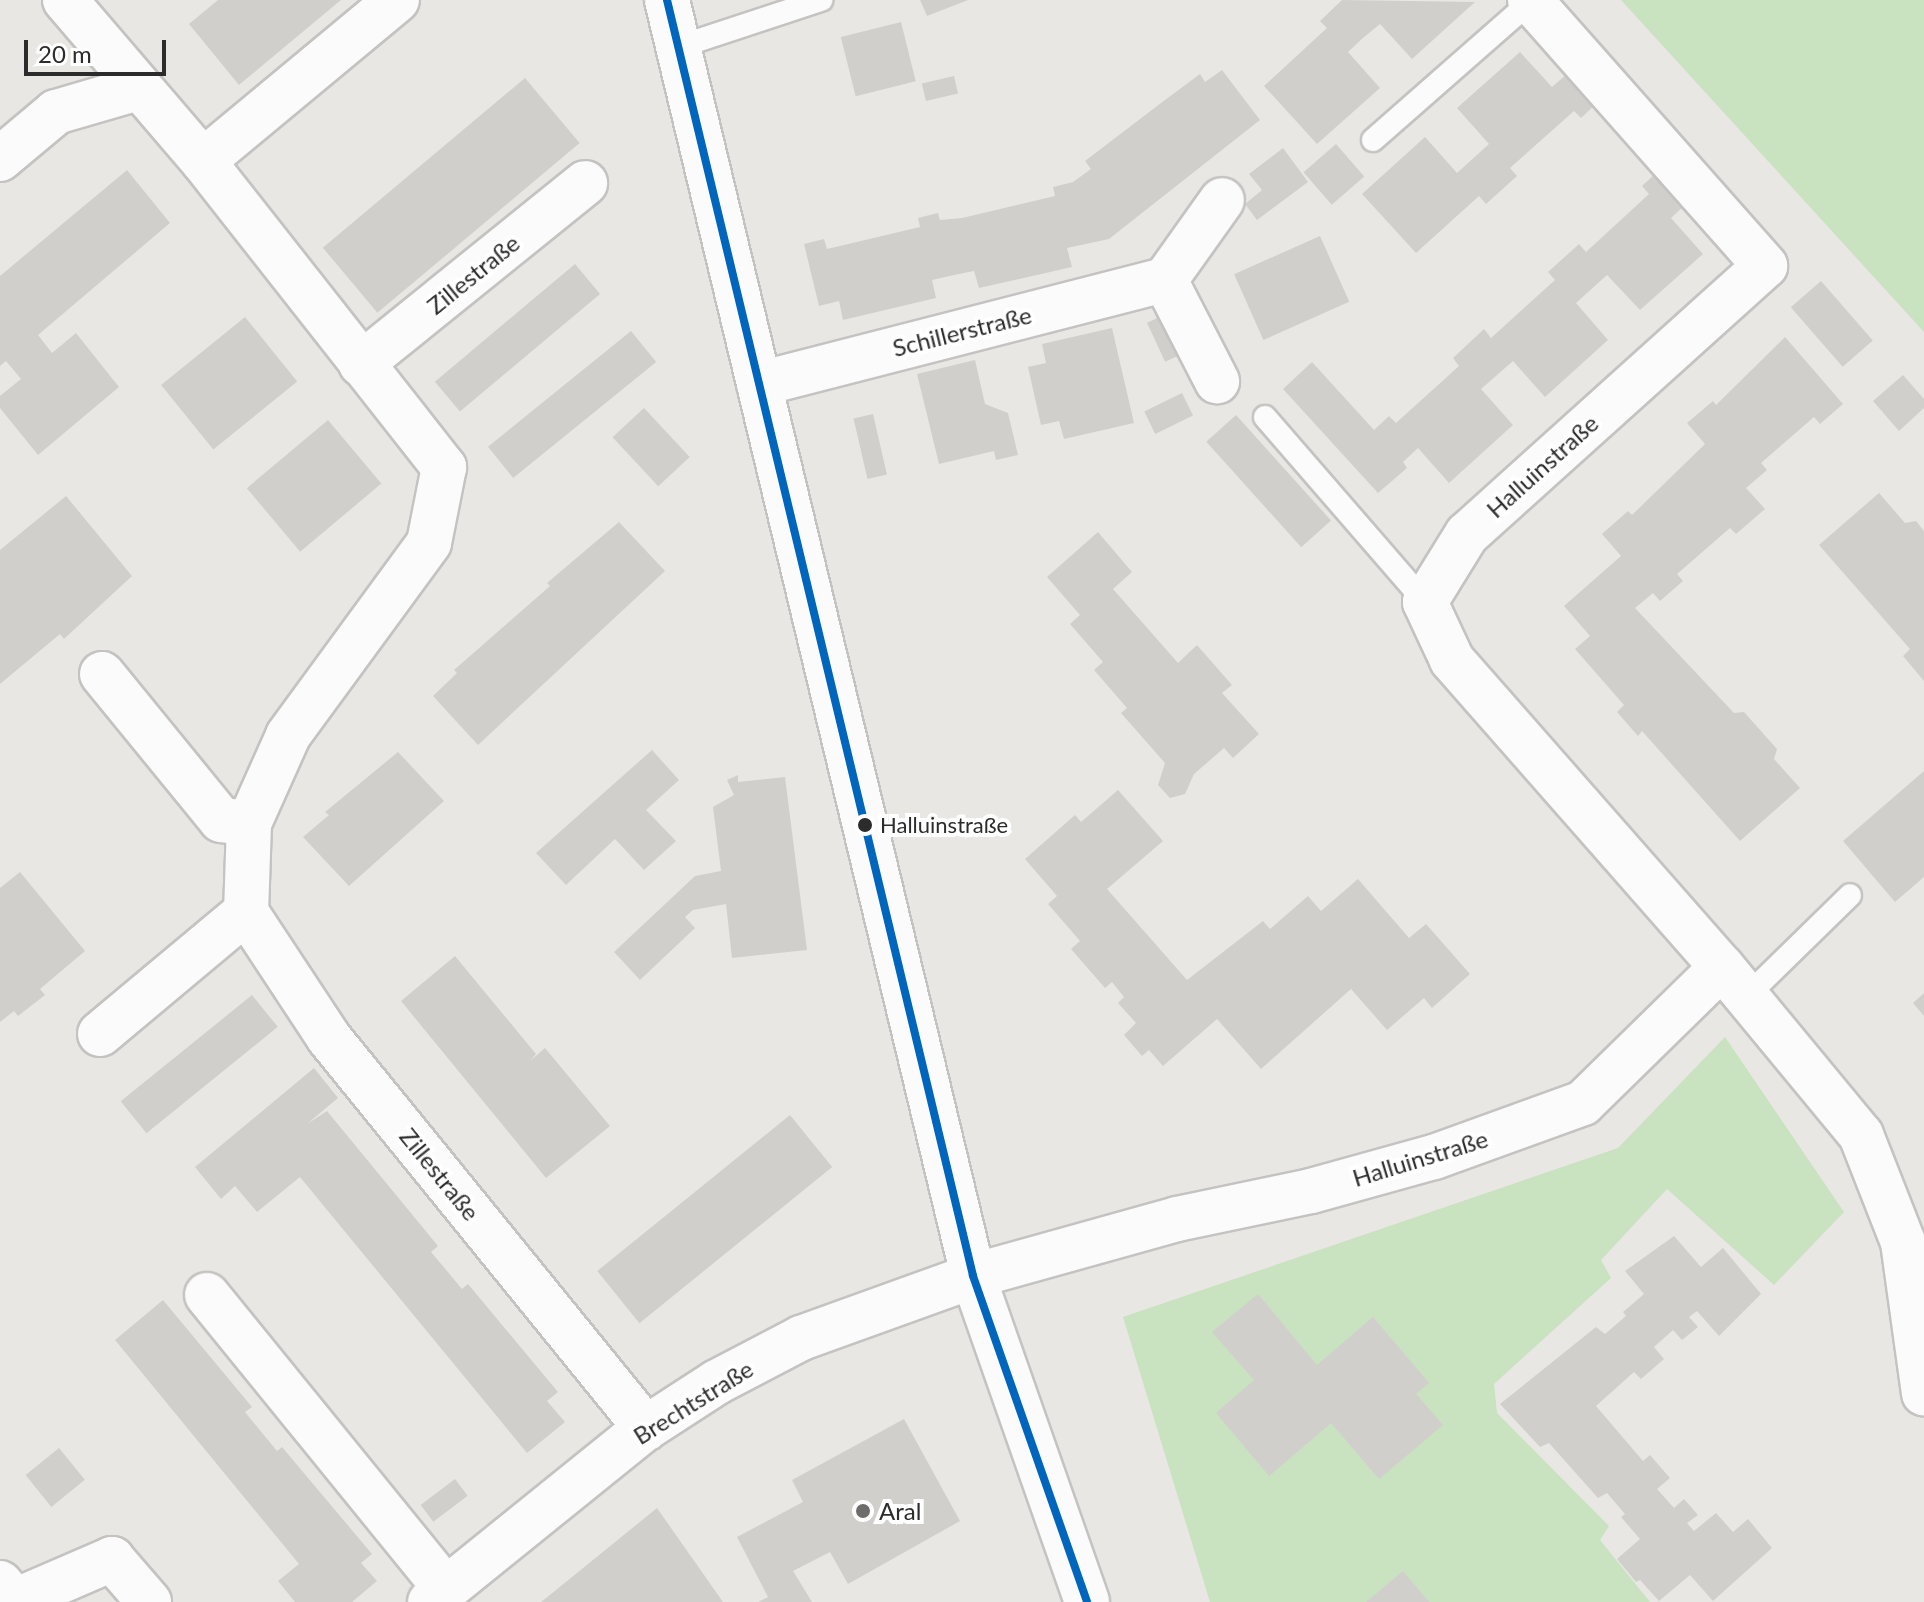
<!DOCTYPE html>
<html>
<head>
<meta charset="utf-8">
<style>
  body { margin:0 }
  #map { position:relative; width:1924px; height:1602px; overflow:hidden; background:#e9e7e3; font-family:Lato,sans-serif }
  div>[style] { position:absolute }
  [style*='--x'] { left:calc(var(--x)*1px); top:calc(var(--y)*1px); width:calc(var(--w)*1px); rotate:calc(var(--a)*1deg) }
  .green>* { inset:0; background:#c9e2bf }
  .building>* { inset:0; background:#d1cfcc; transform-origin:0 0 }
  .roads { filter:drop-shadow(2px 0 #c4c3c2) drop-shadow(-2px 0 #c4c3c2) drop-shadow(0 2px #c4c3c2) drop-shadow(0 -2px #c4c3c2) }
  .service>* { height:22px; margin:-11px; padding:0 11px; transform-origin:11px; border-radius:11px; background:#fcfbfb }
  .minor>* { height:44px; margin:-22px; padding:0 22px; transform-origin:22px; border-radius:22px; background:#fcfbfb }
  .secondary>* { height:44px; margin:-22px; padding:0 22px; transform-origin:22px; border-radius:22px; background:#fcfbfb }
  .bus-1>* { height:8px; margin:-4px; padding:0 4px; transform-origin:4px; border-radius:4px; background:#0065bd }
  .dots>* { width:22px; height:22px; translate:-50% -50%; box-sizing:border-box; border:4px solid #fff; border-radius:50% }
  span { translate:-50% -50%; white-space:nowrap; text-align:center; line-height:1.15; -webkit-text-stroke:8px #fff; paint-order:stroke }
  .bus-label { font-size:22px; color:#2c2c2c }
  .left { translate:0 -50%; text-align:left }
  .street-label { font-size:24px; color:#2c2c2c }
  .poi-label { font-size:24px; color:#2c2c2c }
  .scale { position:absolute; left:24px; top:40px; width:142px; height:36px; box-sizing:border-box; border:4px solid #2c2c2c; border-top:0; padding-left:10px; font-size:24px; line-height:28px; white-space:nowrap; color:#2c2c2c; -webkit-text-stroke:6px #fff; paint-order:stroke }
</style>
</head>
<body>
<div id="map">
  <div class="green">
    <i style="clip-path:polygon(1621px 0,1924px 0,1924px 332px)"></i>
    <i style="clip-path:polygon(1725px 1037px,1844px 1212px,1774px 1285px,1667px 1189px,1601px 1260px,1611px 1278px,1494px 1384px,1497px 1413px,1609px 1526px,1600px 1540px,1650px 1602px,1210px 1602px,1123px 1317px,1618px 1148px)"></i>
  </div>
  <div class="building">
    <i style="clip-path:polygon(218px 0,341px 0,239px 85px,189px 24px)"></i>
    <i style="clip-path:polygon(920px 0,968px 0,927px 16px)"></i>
    <i style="clip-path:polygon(1342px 0,1475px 2px,1412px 59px,1380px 24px,1363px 38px,1348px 52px,1380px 88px,1317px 144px,1264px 86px,1327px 28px,1320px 21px)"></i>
    <i style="left:901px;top:22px;width:61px;height:62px;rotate:76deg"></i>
    <i style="clip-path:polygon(1520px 52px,1552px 87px,1568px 73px,1596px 104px,1581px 118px,1574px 111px,1510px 168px,1517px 176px,1486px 204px,1479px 196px,1416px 253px,1362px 194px,1425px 137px,1457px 173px,1489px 144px,1457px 108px)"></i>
    <i style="clip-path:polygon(1222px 70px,1260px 120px,1109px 239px,1067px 248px,1072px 267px,979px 288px,974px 271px,954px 275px,932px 280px,936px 298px,843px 320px,839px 301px,819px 306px,804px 244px,824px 239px,827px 249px,920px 227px,918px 218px,938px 213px,940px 220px,962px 218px,1055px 196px,1053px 187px,1073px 182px,1091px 169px,1085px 161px,1161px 103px,1200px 74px,1205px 82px)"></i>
    <i style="left:954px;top:76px;width:18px;height:33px;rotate:77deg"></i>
    <i style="left:525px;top:78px;width:85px;height:264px;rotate:50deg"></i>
    <i style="left:1336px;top:144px;width:43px;height:43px;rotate:49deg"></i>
    <i style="clip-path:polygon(1283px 148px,1308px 182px,1257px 220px,1245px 204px,1262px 190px,1249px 174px)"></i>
    <i style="clip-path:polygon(127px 170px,170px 223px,38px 335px,52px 353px,76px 333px,119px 387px,38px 455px,0 408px,0 396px,21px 379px,6px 361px,0 366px,0 276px)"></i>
    <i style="clip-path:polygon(1657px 172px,1686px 204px,1671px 218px,1703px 254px,1640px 310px,1607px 275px,1576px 303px,1608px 340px,1545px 397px,1513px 361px,1481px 389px,1513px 425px,1449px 483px,1418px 448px,1403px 462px,1407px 468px,1378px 493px,1283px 389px,1312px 362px,1374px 430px,1389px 416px,1396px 423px,1459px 366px,1453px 358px,1484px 329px,1491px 338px,1555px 280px,1548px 272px,1579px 244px,1586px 252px,1649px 194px,1642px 186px)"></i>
    <i style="left:1320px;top:236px;width:72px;height:94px;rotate:66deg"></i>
    <i style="left:575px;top:264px;width:39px;height:183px;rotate:50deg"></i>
    <i style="left:1821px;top:281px;width:79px;height:40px;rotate:49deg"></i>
    <i style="left:1166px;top:314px;width:43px;height:21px;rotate:65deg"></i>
    <i style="left:245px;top:317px;width:83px;height:108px;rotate:51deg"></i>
    <i style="clip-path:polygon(1112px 328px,1134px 423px,1064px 439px,1059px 421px,1041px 425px,1028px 367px,1046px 363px,1042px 344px)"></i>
    <i style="left:631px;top:331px;width:40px;height:184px;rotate:51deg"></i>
    <i style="clip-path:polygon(1785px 337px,1843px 404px,1820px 424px,1814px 417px,1761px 463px,1767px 470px,1746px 488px,1765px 509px,1736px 534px,1730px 528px,1677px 574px,1683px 581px,1660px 601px,1653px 593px,1635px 608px,1734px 713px,1744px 712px,1777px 749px,1774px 759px,1800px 788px,1740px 841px,1642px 731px,1638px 736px,1617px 712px,1624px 705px,1575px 649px,1590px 636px,1564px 606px,1621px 556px,1602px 534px,1628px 511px,1632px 515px,1705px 444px,1687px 423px,1713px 401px,1716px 405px)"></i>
    <i style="clip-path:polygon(975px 360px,985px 404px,1008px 413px,1018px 455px,996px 460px,994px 451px,939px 464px,917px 374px)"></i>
    <i style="clip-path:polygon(1903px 375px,1924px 399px,1924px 408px,1899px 431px,1873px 401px)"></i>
    <i style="left:1182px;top:393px;width:25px;height:42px;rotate:64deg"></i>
    <i style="left:644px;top:408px;width:67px;height:43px;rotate:47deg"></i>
    <i style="left:873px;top:414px;width:62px;height:20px;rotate:77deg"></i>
    <i style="left:1236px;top:415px;width:142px;height:40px;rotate:48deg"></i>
    <i style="left:328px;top:420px;width:83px;height:106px;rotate:50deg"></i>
    <i style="clip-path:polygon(1879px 493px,1905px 523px,1916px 521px,1924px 531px,1924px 681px,1903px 656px,1910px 649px,1819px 545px)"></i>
    <i style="clip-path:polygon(66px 496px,132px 576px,64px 639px,60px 634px,0 684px,0 550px)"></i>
    <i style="clip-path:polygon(619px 522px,665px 571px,478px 745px,433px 696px,457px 673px,454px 670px,550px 586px,547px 583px)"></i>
    <i style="clip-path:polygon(1098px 532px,1132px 572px,1113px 589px,1178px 663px,1197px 645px,1232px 685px,1222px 693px,1259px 734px,1233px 758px,1224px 748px,1194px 774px,1185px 794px,1170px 798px,1158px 785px,1165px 763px,1121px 713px,1127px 708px,1094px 670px,1103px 662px,1070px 624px,1080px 615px,1047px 577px)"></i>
    <i style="clip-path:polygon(652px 750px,679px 780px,646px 810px,676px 841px,644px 870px,615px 839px,566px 885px,536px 853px)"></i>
    <i style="clip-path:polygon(398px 752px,444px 801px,349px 886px,303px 837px,329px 815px,325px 812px)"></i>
    <i style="clip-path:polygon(1924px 771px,1924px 877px,1895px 902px,1843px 841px)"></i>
    <i style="clip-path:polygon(738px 775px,738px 782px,785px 777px,807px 950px,732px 958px,726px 904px,693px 910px,685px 917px,695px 928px,640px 980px,614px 952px,695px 876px,721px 871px,713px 807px,734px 795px,727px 780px)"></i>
    <i style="clip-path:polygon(1118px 790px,1163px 841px,1107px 889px,1187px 980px,1263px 921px,1270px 929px,1308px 896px,1321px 911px,1358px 879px,1409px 938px,1426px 924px,1470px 974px,1432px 1008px,1424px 998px,1387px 1030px,1351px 989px,1261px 1069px,1217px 1019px,1163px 1066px,1149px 1050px,1142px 1056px,1124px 1035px,1136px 1023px,1118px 1003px,1124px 997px,1112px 982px,1105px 988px,1071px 949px,1080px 941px,1048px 904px,1057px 896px,1025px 859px,1075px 815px,1081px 822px)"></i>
    <i style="clip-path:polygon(20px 872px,85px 951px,40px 989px,45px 995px,18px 1016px,14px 1011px,0 1022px,0 888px)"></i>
    <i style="clip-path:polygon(455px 956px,536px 1054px,530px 1061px,545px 1048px,610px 1126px,546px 1178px,401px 1001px)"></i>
    <i style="clip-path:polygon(1924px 993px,1924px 1016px,1913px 1003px)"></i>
    <i style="left:252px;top:995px;width:41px;height:169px;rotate:51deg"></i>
    <i style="clip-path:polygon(314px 1068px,338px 1098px,307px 1124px,327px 1111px,438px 1246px,431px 1252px,447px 1271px,462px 1289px,468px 1284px,558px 1392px,547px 1401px,565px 1422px,527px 1453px,300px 1177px,257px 1212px,235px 1186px,221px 1199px,195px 1167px)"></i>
    <i style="left:790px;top:1115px;width:67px;height:248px;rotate:51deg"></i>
    <i style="clip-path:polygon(1674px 1236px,1701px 1267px,1723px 1248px,1761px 1294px,1719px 1336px,1697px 1311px,1689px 1317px,1698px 1327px,1682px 1340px,1673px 1330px,1654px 1347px,1664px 1359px,1641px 1379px,1634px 1372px,1596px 1406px,1643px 1461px,1650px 1455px,1670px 1478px,1657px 1489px,1674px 1508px,1684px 1499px,1698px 1515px,1687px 1523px,1694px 1531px,1716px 1513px,1733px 1532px,1748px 1519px,1772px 1548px,1713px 1601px,1690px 1575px,1659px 1601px,1640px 1580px,1636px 1582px,1617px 1559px,1640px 1539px,1621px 1517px,1625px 1514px,1607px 1493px,1598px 1498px,1549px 1443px,1540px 1447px,1500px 1404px,1596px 1327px,1605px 1334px,1626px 1316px,1623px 1312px,1644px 1294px,1625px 1271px)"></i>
    <i style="clip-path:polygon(1258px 1294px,1317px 1365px,1373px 1317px,1429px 1383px,1416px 1394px,1443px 1425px,1379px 1479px,1331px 1423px,1269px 1476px,1216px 1413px,1254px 1380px,1212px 1332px)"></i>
    <i style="clip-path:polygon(163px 1300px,252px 1407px,245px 1412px,277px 1451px,282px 1447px,372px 1554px,361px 1563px,377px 1581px,352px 1602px,295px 1602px,278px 1581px,299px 1564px,115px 1340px)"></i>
    <i style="clip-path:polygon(904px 1419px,960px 1521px,848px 1584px,830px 1552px,793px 1571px,812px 1602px,758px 1602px,768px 1597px,737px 1537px,803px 1502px,792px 1480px)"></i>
    <i style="left:59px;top:1448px;width:41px;height:43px;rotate:51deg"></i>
    <i style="left:455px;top:1479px;width:21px;height:43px;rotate:53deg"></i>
    <i style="clip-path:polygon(657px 1508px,723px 1602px,541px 1602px,556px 1590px)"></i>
    <i style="clip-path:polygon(1403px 1571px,1429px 1602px,1366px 1602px)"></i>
  </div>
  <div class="roads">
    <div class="service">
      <i style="--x:678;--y:47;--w:151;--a:-18.2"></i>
      <i style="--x:1373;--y:140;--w:210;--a:-41.3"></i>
      <i style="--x:1265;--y:417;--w:245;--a:49.1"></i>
      <i style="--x:1747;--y:996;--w:144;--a:-44.4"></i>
    </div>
    <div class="minor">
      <i style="--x:65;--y:0;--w:212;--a:49.4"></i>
      <i style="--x:203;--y:161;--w:390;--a:51.8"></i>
      <i style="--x:444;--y:467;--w:77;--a:101.2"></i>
      <i style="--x:429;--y:543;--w:239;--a:126.2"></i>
      <i style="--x:288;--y:736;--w:95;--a:114.1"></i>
      <i style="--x:249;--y:823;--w:89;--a:91.9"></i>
      <i style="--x:246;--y:912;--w:151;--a:56.6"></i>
      <i style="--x:329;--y:1038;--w:503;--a:50.9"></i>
      <i style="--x:1530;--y:0;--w:355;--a:48.5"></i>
      <i style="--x:1765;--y:266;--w:401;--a:138"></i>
      <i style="--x:1467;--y:534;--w:80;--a:121.7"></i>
      <i style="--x:1425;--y:602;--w:64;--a:65"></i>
      <i style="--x:1452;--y:660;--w:409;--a:48.7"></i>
      <i style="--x:1722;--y:967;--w:218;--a:50.4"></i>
      <i style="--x:1861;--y:1135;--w:115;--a:68.6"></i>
      <i style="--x:1903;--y:1242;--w:153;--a:82.1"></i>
      <i style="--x:0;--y:159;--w:73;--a:-40"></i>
      <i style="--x:56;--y:112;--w:85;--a:-16.3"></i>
      <i style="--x:203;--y:161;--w:252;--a:-39.7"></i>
      <i style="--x:1165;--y:280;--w:98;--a:-54.5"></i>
      <i style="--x:361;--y:364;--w:288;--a:-38.9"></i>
      <i style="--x:759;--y:384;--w:419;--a:-14.4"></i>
      <i style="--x:1165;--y:280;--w:114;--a:62.8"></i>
      <i style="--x:102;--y:674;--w:188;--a:50.8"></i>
      <i style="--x:221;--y:820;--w:28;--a:6"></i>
      <i style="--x:100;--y:1034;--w:190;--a:-39.9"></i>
      <i style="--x:207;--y:1295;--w:379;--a:50.9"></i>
      <i style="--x:0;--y:1583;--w:23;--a:50"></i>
      <i style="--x:15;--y:1601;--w:106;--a:-23.4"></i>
      <i style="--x:112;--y:1559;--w:57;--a:49.3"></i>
      <i style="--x:430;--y:1602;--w:277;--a:-38.9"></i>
      <i style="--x:646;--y:1428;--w:85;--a:-32.9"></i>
      <i style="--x:717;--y:1382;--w:95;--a:-27.6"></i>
      <i style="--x:801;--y:1338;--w:183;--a:-19.8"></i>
      <i style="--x:973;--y:1276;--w:212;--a:-15.6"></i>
      <i style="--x:1177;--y:1219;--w:137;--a:-11.8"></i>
      <i style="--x:1311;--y:1191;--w:128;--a:-15.5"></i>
      <i style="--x:1434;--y:1157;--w:158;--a:-19.9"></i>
      <i style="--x:1583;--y:1103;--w:194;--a:-44.4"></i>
    </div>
    <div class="secondary">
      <i style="--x:667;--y:0;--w:1312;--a:76.51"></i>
      <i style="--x:973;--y:1276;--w:345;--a:70.7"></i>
    </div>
  </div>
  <div class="bus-1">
    <i style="--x:667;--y:0;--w:1312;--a:76.51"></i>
    <i style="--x:973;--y:1276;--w:345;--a:70.7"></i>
  </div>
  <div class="dots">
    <i style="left:865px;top:825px;background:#2c2c2c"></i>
    <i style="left:863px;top:1511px;background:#6e6d6c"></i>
  </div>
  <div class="bus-label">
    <span class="left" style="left:880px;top:825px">Halluinstraße</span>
  </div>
  <div class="street-label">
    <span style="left:473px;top:274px;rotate:-39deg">Zillestraße</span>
    <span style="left:962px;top:331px;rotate:-14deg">Schillerstraße</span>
    <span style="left:1542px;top:466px;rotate:-42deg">Halluinstraße</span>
    <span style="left:1420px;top:1158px;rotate:-17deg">Halluinstraße</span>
    <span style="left:440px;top:1174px;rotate:51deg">Zillestraße</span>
    <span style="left:693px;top:1402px;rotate:-32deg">Brechtstraße</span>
  </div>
  <div class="poi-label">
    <span class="left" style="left:879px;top:1511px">Aral</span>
  </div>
  <div class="scale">20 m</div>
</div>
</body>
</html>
